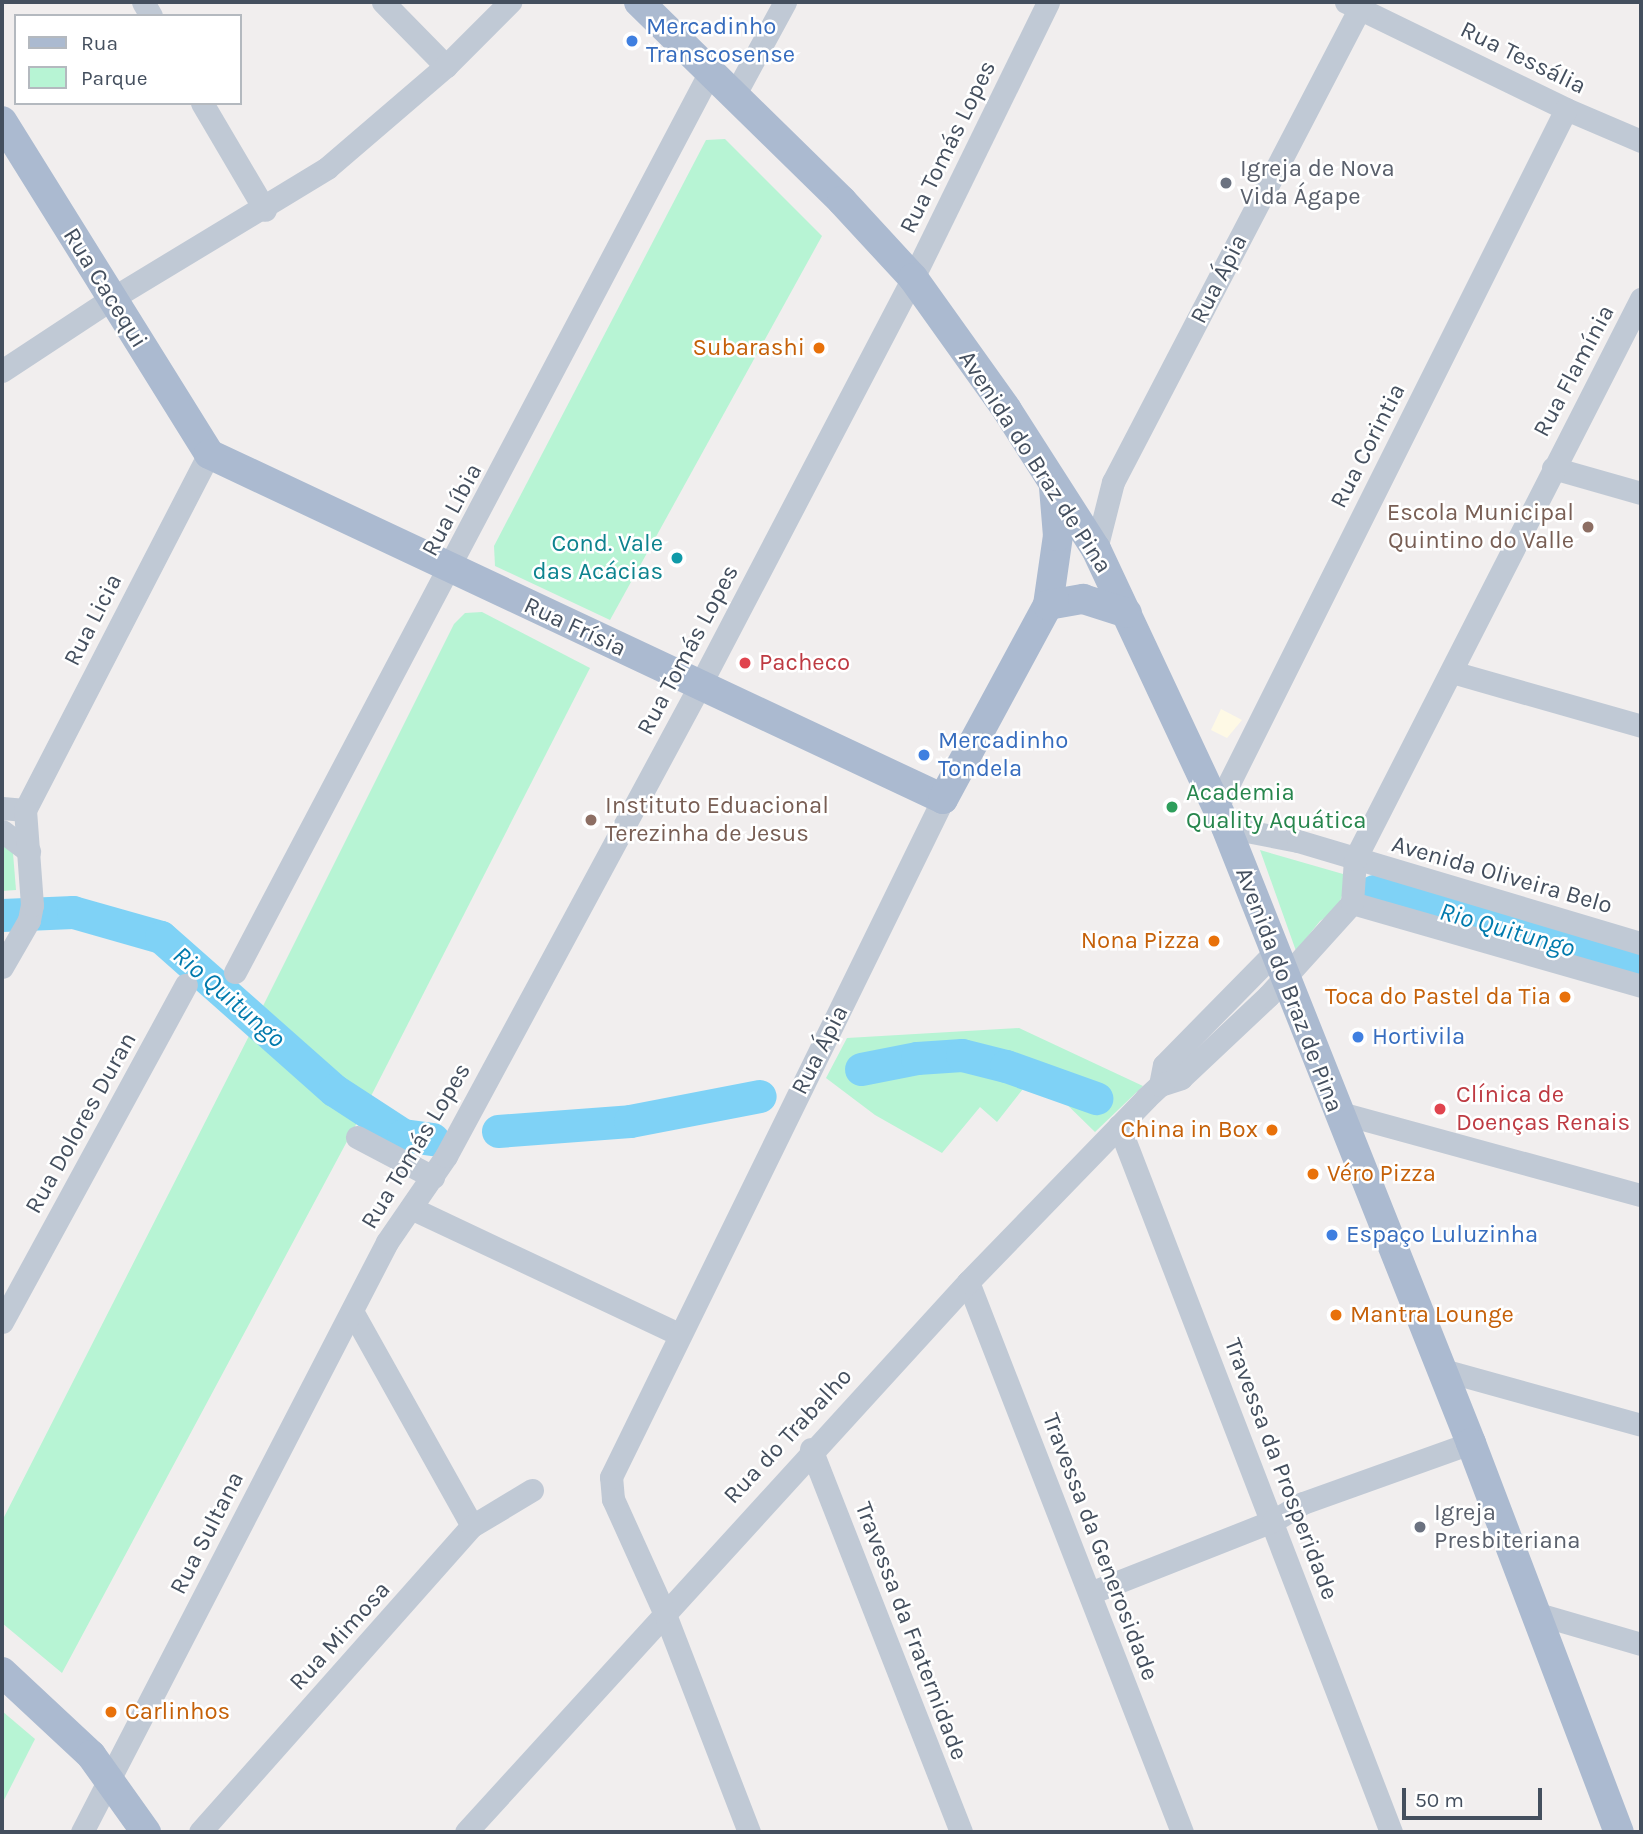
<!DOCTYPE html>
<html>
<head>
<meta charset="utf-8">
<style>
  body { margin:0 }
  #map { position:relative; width:1643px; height:1834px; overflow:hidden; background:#f1eeee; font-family:Karla,sans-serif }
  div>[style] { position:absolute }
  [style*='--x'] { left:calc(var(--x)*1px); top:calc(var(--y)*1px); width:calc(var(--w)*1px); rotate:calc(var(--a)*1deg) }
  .commercial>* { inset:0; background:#fef9e5 }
  .green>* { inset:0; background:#b7f4d4 }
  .river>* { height:33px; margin:-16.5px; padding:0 16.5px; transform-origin:16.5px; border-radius:16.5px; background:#7fd2f6 }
  .minor>* { height:23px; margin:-11.5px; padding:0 11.5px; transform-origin:11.5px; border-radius:11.5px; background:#c0c9d5 }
  .major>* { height:30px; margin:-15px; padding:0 15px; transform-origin:15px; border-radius:15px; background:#abbad0 }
  .dots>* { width:19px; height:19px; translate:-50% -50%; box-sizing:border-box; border:4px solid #fff; border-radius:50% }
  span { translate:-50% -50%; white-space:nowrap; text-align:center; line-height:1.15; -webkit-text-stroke:5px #fff; paint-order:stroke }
  .shop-label { font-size:24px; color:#366cbe }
  .left { translate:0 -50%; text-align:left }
  .street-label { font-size:24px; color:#444f5e }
  .worship-label { font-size:24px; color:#5b616d }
  .food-label { font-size:24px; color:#c56008 }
  .right { translate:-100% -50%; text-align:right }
  .education-label { font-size:24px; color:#785e54 }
  .culture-label { font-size:24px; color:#0d838f }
  .health-label { font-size:24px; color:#be3a42 }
  .leisure-label { font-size:24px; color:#27864d }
  .water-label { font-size:26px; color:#017aad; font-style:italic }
  .frame { position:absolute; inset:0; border:4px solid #444f5e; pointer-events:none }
  .legend { position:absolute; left:14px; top:14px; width:228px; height:91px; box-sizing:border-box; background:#fff; border:2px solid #b4b9bf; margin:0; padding:9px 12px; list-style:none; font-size:21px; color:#444f5e }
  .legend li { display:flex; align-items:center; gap:14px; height:35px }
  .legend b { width:35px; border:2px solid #b4b9bf }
  .scale { position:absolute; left:1402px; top:1788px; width:140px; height:32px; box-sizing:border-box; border:4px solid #444f5e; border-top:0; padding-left:9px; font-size:21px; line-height:24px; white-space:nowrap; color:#444f5e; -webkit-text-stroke:5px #fff; paint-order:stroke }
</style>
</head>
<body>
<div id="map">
  <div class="commercial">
    <i style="clip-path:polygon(1221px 709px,1242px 720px,1227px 738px,1211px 730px)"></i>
  </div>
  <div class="green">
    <i style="clip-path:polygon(725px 139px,822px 236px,610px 620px,495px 566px,494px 546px,706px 140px)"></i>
    <i style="clip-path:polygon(482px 612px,590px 668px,369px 1100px,259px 1014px,454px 624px,465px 613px)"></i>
    <i style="clip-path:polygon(2px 844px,13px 853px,16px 890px,2px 891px)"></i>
    <i style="clip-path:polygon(1260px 850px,1343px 874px,1347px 881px,1337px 910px,1320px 921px,1296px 951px)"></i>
    <i style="clip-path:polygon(1019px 1028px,1143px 1086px,1095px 1132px,1050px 1088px,1030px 1080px,997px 1122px,980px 1107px,942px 1153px,875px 1115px,826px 1078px,847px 1038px)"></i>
    <i style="clip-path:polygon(251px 1032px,318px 1094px,359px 1119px,62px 1673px,2px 1623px,2px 1521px)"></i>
    <i style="clip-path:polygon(2px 1711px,35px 1739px,2px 1804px)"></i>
  </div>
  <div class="river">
    <i style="--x:1374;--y:891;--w:278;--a:16.3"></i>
    <i style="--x:2;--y:915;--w:71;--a:-2.4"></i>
    <i style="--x:73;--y:912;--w:91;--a:15.9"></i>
    <i style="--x:161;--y:937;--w:231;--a:41.5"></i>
    <i style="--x:334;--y:1090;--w:82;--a:33.1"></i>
    <i style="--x:403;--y:1135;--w:30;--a:8"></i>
    <i style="--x:861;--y:1069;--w:57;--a:-11.1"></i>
    <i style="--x:917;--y:1058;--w:45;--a:-3.8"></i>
    <i style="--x:962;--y:1055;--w:45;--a:14"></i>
    <i style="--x:1006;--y:1066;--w:96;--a:19.6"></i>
    <i style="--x:498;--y:1131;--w:132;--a:-4.3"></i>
    <i style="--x:630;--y:1121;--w:132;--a:-10.9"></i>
  </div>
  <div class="minor">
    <i style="--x:143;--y:2;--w:16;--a:60"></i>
    <i style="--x:383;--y:2;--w:90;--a:45.5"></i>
    <i style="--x:1346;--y:2;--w:245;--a:25.9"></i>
    <i style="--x:1566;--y:109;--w:82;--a:23.1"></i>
    <i style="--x:735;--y:94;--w:105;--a:-61.5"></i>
    <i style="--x:202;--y:103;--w:124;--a:59.5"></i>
    <i style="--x:2;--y:371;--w:131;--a:-33.4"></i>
    <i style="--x:111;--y:299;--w:253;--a:-31.2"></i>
    <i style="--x:327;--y:168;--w:157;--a:-40.6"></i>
    <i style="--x:446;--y:66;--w:91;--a:-45"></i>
    <i style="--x:1553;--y:468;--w:91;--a:15.9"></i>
    <i style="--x:1096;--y:549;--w:69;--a:-75.8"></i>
    <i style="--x:1113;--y:482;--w:541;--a:-62.49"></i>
    <i style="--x:1452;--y:672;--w:197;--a:15.9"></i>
    <i style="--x:1217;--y:807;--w:780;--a:-63.43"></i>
    <i style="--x:2;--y:808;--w:23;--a:5"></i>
    <i style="--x:25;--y:810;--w:401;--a:-62.7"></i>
    <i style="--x:1226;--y:827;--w:73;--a:11"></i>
    <i style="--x:1298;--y:841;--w:358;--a:16.6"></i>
    <i style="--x:2;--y:831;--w:34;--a:37"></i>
    <i style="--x:1352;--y:903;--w:301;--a:16"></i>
    <i style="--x:2;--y:967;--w:54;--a:-60.1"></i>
    <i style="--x:29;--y:920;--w:15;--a:-79"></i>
    <i style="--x:32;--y:905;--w:95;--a:-94.2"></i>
    <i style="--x:235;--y:972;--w:1020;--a:-62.18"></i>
    <i style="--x:1160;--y:1085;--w:20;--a:-79"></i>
    <i style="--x:1164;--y:1065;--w:157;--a:-45.5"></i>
    <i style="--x:1337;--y:1112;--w:315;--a:15.3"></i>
    <i style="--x:1119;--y:1126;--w:757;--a:68.93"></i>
    <i style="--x:357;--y:1137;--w:86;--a:27.8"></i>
    <i style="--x:411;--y:1208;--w:296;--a:25.2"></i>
    <i style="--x:968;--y:1282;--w:590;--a:68.74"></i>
    <i style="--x:352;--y:1311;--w:246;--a:60.8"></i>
    <i style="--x:2;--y:1322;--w:384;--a:-61.4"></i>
    <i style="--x:1443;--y:1370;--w:205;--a:15.5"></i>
    <i style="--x:811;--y:1449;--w:411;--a:68.6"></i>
    <i style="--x:1090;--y:1593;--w:197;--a:-21.5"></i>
    <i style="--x:1273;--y:1521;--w:35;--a:-31"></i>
    <i style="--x:1303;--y:1503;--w:178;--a:-19.7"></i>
    <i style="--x:1538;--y:1614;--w:107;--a:16.2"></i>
    <i style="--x:82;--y:1832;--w:664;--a:-62.66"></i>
    <i style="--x:387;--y:1242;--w:104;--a:-55.5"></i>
    <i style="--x:446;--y:1156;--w:535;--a:-61.66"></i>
    <i style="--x:700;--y:685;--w:459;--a:-62.4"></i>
    <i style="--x:913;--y:278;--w:307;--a:-63.9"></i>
    <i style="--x:200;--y:1832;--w:409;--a:-48.4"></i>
    <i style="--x:472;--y:1526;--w:70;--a:-31"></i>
    <i style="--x:466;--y:1832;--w:745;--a:-47.61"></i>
    <i style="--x:968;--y:1282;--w:256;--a:-45.9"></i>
    <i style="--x:1146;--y:1098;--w:19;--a:-43"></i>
    <i style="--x:1160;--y:1085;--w:22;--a:-18"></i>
    <i style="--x:1181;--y:1078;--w:120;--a:-43.3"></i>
    <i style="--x:1268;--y:996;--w:125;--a:-47.9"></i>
    <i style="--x:1352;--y:903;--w:44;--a:-86.1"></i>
    <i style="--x:1355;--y:859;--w:629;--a:-62.95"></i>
    <i style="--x:749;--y:1832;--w:236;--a:-111.1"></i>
    <i style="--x:664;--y:1612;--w:124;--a:-114.3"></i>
    <i style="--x:613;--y:1499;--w:22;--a:-95"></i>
    <i style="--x:611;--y:1477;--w:755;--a:-63.91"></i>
  </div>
  <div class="major">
    <i style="--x:639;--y:2;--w:284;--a:44.4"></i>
    <i style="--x:842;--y:201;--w:105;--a:47.3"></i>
    <i style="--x:913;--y:278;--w:162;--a:54.5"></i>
    <i style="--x:1007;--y:410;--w:165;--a:57.4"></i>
    <i style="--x:1096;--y:549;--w:307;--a:64.9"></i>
    <i style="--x:1226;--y:827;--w:663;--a:68.31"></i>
    <i style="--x:1471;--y:1443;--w:416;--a:69.2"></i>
    <i style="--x:2;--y:121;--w:392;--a:58.1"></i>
    <i style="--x:209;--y:454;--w:811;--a:25.17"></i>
    <i style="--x:943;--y:799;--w:221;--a:-61.6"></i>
    <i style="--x:1048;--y:605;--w:70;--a:-81.8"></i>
    <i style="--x:1058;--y:536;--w:49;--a:-94.7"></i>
    <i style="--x:1048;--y:605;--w:36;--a:-10"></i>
    <i style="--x:1083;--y:599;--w:46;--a:17.7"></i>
    <i style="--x:2;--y:1672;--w:122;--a:43"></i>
    <i style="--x:91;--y:1755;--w:95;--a:54.5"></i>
  </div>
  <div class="dots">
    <i style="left:632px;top:41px;background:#3f7fe0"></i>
    <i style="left:1226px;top:183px;background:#6b7280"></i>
    <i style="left:819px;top:348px;background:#e8710a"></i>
    <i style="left:1588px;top:527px;background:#8d6e63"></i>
    <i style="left:677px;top:558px;background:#0f9aa8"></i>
    <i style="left:745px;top:663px;background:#e0444e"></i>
    <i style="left:924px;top:755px;background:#3f7fe0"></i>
    <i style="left:1172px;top:807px;background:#2e9e5b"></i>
    <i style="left:591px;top:820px;background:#8d6e63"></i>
    <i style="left:1214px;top:941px;background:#e8710a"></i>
    <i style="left:1565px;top:997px;background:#e8710a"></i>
    <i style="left:1358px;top:1037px;background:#3f7fe0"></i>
    <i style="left:1440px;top:1109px;background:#e0444e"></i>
    <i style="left:1272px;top:1130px;background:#e8710a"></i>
    <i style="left:1313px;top:1174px;background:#e8710a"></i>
    <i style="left:1332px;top:1235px;background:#3f7fe0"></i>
    <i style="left:1336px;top:1315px;background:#e8710a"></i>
    <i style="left:1420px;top:1527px;background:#6b7280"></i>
    <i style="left:111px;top:1712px;background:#e8710a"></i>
  </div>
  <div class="shop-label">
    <span class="left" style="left:646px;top:41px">Mercadinho<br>Transcosense</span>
    <span class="left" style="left:938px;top:755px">Mercadinho<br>Tondela</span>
    <span class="left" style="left:1372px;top:1037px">Hortivila</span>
    <span class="left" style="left:1346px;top:1235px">Espaço Luluzinha</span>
  </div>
  <div class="street-label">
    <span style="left:1523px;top:58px;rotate:26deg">Rua Tessália</span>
    <span style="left:948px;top:147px;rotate:-64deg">Rua Tomás Lopes</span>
    <span style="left:1219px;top:279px;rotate:-63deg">Rua Ápia</span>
    <span style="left:105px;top:288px;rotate:58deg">Rua Cacequi</span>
    <span style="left:1574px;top:371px;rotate:-62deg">Rua Flamínia</span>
    <span style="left:1368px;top:446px;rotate:-63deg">Rua Corintia</span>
    <span style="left:1035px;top:462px;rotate:57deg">Avenida do Braz de Pina</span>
    <span style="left:452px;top:510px;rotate:-62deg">Rua Líbia</span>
    <span style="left:93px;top:620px;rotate:-63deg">Rua Licia</span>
    <span style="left:575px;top:627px;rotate:25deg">Rua Frísia</span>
    <span style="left:688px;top:650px;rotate:-62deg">Rua Tomás Lopes</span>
    <span style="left:1502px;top:875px;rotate:16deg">Avenida Oliveira Belo</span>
    <span style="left:1289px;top:990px;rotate:69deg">Avenida do Braz de Pina</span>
    <span style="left:820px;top:1050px;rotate:-63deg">Rua Ápia</span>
    <span style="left:81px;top:1123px;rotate:-61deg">Rua Dolores Duran</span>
    <span style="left:416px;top:1146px;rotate:-59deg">Rua Tomás Lopes</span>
    <span style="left:788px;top:1436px;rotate:-47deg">Rua do Trabalho</span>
    <span style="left:1281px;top:1469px;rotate:69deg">Travessa da Prosperidade</span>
    <span style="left:207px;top:1533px;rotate:-63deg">Rua Sultana</span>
    <span style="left:1100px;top:1547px;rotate:69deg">Travessa da Generosidade</span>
    <span style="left:911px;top:1631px;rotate:69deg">Travessa da Fraternidade</span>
    <span style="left:340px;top:1636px;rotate:-48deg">Rua Mimosa</span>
  </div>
  <div class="worship-label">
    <span class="left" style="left:1240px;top:183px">Igreja de Nova<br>Vida Ágape</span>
    <span class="left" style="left:1434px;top:1527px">Igreja<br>Presbiteriana</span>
  </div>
  <div class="food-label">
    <span class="right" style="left:805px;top:348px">Subarashi</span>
    <span class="right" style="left:1200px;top:941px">Nona Pizza</span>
    <span class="right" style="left:1551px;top:997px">Toca do Pastel da Tia</span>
    <span class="right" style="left:1258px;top:1130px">China in Box</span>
    <span class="left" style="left:1327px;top:1174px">Véro Pizza</span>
    <span class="left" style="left:1350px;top:1315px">Mantra Lounge</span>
    <span class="left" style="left:125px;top:1712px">Carlinhos</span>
  </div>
  <div class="education-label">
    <span class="right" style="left:1574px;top:527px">Escola Municipal<br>Quintino do Valle</span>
    <span class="left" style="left:605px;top:820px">Instituto Eduacional<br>Terezinha de Jesus</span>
  </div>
  <div class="culture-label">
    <span class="right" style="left:663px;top:558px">Cond. Vale<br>das Acácias</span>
  </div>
  <div class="health-label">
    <span class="left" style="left:759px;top:663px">Pacheco</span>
    <span class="left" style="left:1456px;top:1109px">Clínica de<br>Doenças Renais</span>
  </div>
  <div class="leisure-label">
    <span class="left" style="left:1186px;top:807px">Academia<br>Quality Aquática</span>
  </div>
  <div class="water-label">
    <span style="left:1507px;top:930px;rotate:16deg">Rio Quitungo</span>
    <span style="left:229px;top:997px;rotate:41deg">Rio Quitungo</span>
  </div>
  <div class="frame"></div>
  <ul class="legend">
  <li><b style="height:9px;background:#abbad0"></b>Rua</li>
  <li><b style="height:19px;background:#b7f4d4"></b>Parque</li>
  </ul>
  <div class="scale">50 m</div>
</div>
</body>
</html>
